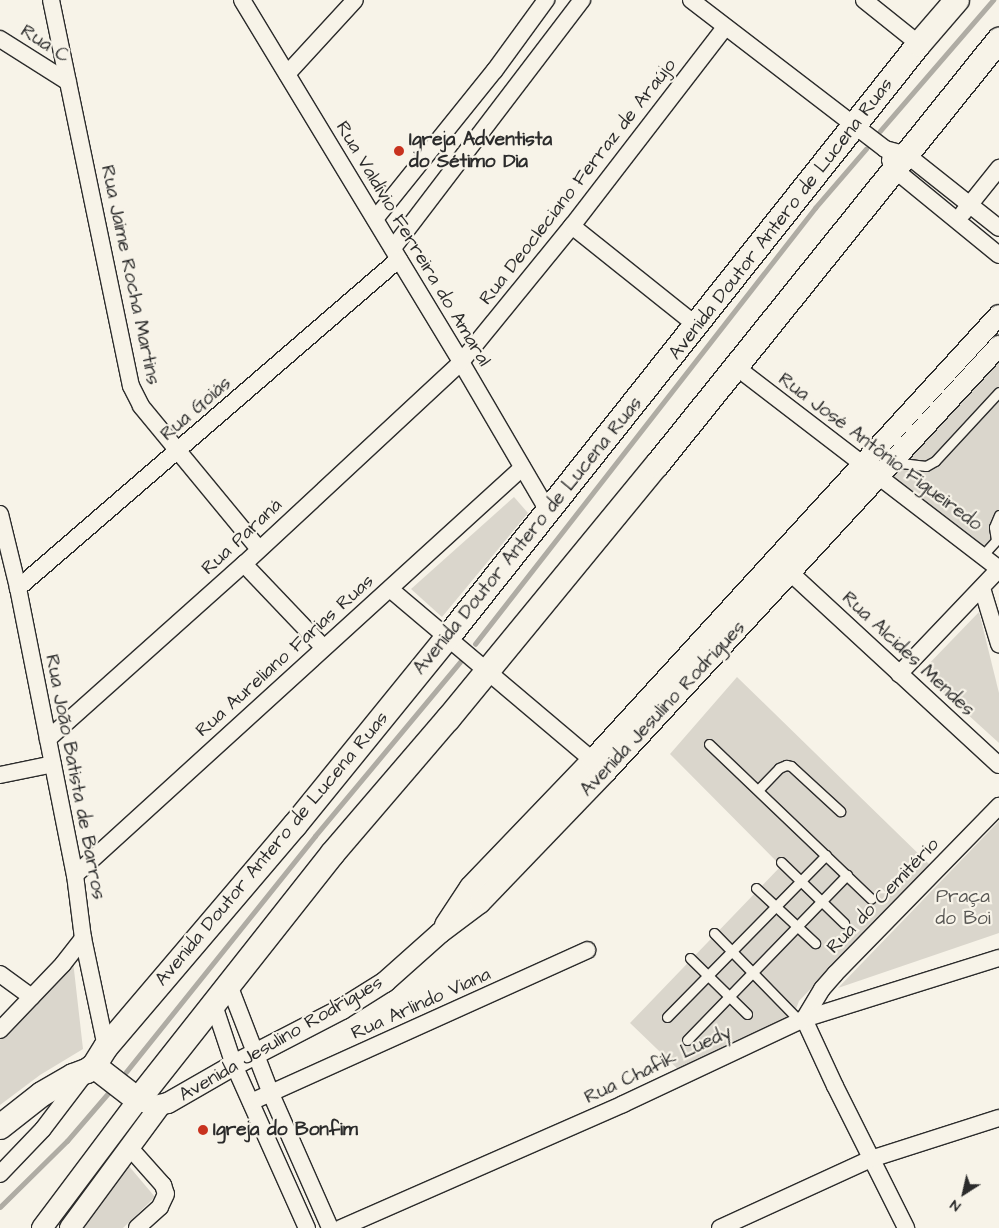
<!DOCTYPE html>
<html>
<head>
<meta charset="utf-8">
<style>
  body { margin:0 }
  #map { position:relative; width:999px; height:1228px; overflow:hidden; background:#f7f3e8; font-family:"Architects Daughter",sans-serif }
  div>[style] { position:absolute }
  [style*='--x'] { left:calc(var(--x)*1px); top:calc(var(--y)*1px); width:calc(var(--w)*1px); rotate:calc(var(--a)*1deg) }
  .green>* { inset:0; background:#dad6cc }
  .stream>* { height:4.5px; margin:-2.25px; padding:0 2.25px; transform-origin:2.25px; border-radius:2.25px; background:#afaca4 }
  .roads { filter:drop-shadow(1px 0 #2b2b2b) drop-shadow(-1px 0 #2b2b2b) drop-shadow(0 1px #2b2b2b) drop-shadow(0 -1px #2b2b2b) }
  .service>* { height:9px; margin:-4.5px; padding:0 4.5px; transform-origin:4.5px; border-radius:4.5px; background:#f7f3e8 }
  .minor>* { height:16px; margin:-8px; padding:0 8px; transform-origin:8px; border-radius:8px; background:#f7f3e8 }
  .tertiary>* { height:20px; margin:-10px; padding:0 10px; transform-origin:10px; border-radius:10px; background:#f7f3e8 }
  .secondary>* { height:24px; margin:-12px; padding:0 12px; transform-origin:12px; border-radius:12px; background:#f7f3e8 }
  .dots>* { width:14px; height:14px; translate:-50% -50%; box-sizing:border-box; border:2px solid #f7f3e8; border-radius:50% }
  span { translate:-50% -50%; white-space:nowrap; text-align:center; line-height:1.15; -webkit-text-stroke:4.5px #f7f3e8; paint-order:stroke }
  .street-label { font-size:19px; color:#2b2b2b }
  .poi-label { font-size:19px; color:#2b2b2b; font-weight:700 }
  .left { translate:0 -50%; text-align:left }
  .park-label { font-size:19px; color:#575653 }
  .north { position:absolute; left:939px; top:1168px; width:50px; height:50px; -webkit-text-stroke:4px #f7f3e8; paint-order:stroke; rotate:215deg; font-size:14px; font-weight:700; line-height:20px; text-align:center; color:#2b2b2b }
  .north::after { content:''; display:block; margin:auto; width:18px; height:22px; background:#2b2b2b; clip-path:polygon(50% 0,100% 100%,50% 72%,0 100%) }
</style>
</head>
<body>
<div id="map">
  <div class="green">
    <i style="clip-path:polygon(999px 357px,999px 547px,993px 553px,889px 474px)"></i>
    <i style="clip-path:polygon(514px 497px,528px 513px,442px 617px,411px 589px)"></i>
    <i style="clip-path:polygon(979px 612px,999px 693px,999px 743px,921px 672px)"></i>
    <i style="clip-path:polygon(737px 677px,930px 865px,799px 1001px,790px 1025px,682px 1073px,630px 1023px,781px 866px,670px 754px)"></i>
    <i style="clip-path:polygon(999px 821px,999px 933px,838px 988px)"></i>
    <i style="clip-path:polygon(73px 961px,83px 1049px,40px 1075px,0 1105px,0 1036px)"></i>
    <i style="clip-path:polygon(128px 1165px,155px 1197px,123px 1228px,80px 1228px)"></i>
  </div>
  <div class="stream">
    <i style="--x:880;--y:131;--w:173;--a:-49.2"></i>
    <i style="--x:475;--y:644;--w:553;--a:-52.05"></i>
    <i style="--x:815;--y:208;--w:78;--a:-49.2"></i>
    <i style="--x:126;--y:1072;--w:302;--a:-51.3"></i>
    <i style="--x:315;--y:836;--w:226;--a:-50.2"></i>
    <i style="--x:0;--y:1207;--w:94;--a:-44.6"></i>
    <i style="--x:67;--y:1141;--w:66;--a:-49.3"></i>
  </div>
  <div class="roads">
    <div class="service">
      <i style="--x:893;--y:462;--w:33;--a:7"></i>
      <i style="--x:926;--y:466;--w:10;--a:-29"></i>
      <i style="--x:935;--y:461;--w:94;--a:-47.2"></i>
      <i style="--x:996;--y:540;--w:13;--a:-99"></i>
      <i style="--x:994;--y:527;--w:13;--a:-67"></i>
      <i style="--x:982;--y:556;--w:25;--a:-48"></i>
      <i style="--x:709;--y:744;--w:224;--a:43.7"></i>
      <i style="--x:758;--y:790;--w:30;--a:-46"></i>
      <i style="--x:779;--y:768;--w:8;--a:-23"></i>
      <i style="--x:786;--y:765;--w:5;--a:11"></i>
      <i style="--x:791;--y:766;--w:67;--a:42.6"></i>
      <i style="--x:781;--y:862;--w:88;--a:44.1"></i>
      <i style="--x:756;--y:888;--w:81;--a:43"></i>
      <i style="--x:714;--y:933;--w:123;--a:45.7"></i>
      <i style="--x:690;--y:958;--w:80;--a:44.5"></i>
      <i style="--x:667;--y:1017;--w:227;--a:-45.5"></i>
      <i style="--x:687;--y:1040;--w:230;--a:-45.9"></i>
    </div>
    <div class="minor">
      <i style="--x:51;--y:0;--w:394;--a:78.3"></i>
      <i style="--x:131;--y:386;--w:22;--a:63"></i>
      <i style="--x:141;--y:406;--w:185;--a:50.5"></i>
      <i style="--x:242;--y:0;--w:423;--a:58.8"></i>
      <i style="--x:461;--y:362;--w:173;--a:59.7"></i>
      <i style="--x:691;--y:0;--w:245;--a:37.5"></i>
      <i style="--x:885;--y:149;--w:23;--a:15"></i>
      <i style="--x:907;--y:155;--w:117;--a:38.4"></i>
      <i style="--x:864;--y:0;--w:70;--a:38.7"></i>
      <i style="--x:0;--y:39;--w:80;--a:32.3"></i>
      <i style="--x:287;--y:74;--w:100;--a:-47.4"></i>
      <i style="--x:890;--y:160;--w:11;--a:63"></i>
      <i style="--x:895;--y:170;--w:134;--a:39.3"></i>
      <i style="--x:963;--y:213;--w:58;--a:-51.3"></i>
      <i style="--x:375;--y:219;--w:191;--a:-51.2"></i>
      <i style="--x:495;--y:70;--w:87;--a:-53.9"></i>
      <i style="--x:572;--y:226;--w:159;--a:38.6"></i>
      <i style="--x:393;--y:248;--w:312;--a:-52.7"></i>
      <i style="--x:736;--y:367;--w:332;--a:37.5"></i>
      <i style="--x:999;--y:569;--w:145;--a:133.6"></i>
      <i style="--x:0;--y:514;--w:76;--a:76.3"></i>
      <i style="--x:18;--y:588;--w:293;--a:78.8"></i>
      <i style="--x:75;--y:875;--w:64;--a:82.8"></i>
      <i style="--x:83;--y:938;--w:111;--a:78.1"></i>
      <i style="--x:244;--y:564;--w:115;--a:46.4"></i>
      <i style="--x:782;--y:565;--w:295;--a:42.7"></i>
      <i style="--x:18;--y:588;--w:503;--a:-40.81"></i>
      <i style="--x:982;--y:588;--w:59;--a:73.1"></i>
      <i style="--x:390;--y:589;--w:276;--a:40.2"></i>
      <i style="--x:48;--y:739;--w:263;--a:-41.8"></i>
      <i style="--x:244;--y:564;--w:296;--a:-42.9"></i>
      <i style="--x:461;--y:362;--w:176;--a:-50.8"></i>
      <i style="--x:572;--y:226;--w:251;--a:-52.4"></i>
      <i style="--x:0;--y:775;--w:54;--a:-11.7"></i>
      <i style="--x:75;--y:875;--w:605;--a:-42.32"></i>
      <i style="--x:0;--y:974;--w:39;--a:36"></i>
      <i style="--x:229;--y:985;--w:117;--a:68.9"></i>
      <i style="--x:271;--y:1094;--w:146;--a:66.2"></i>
      <i style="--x:214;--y:1005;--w:63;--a:71.6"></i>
      <i style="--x:234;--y:1065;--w:179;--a:65.9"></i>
      <i style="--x:804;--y:1019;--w:35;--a:-59"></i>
      <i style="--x:822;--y:989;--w:20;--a:-49"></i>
      <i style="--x:835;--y:974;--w:235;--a:-45.7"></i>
      <i style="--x:804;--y:1019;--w:74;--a:65.2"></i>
      <i style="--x:835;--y:1086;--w:159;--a:63.4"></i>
      <i style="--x:0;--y:1030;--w:91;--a:-46.3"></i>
      <i style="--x:63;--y:964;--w:33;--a:-52"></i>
      <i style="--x:251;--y:1102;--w:369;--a:-24.3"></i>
      <i style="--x:130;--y:1148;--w:50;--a:48.3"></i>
      <i style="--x:163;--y:1185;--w:9;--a:72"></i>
      <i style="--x:166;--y:1194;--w:14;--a:115"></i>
      <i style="--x:160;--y:1207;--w:31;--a:138"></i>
      <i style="--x:0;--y:1174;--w:62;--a:-46.3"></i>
      <i style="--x:43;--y:1129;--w:73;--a:-52.8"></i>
      <i style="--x:341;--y:1228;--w:308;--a:-23.7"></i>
      <i style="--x:623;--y:1104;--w:200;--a:-25.2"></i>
      <i style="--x:804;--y:1019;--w:204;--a:-17.4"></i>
      <i style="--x:720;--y:1228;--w:166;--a:-24.6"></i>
      <i style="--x:871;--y:1159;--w:134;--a:-17.8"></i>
    </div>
    <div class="tertiary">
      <i style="--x:445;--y:925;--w:45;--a:-56.7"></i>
      <i style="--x:470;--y:887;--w:176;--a:-46.2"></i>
      <i style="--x:592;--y:760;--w:603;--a:-47.55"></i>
      <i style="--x:42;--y:1228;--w:160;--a:-53.1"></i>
      <i style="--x:138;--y:1100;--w:18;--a:19"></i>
      <i style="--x:155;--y:1106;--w:13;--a:-13"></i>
      <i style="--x:168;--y:1103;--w:76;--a:-29.9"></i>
      <i style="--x:234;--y:1065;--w:122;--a:-27.4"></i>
      <i style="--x:342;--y:1009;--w:51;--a:-32.1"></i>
      <i style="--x:385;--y:982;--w:74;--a:-41.7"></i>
      <i style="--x:440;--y:933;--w:50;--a:-36.9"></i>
      <i style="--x:480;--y:903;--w:182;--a:-46.1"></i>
      <i style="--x:606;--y:772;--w:580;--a:-47.31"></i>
      <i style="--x:70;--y:1228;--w:152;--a:-53.6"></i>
    </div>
    <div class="secondary">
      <i style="--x:94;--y:1066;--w:56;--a:37.7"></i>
      <i style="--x:138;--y:1100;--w:315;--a:-51.7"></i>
      <i style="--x:333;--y:853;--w:177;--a:-49.4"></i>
      <i style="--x:448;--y:719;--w:329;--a:-50.6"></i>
      <i style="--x:657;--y:465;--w:546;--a:-51.18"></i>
      <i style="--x:0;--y:1127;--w:53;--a:-38.2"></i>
      <i style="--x:42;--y:1094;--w:36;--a:-30"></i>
      <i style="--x:73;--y:1076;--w:15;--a:-20"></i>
      <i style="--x:87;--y:1071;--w:9;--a:-36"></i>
      <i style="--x:94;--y:1066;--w:22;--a:-58"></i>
      <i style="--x:106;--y:1047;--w:292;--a:-49.6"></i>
      <i style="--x:295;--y:825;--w:242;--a:-50.9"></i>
      <i style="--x:448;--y:637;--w:757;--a:-51.54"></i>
      <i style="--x:919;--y:44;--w:58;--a:-49.2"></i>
    </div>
  </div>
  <div class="dots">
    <i style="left:399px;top:151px;background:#c8321e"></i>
    <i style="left:203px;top:1130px;background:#c8321e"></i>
  </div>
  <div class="street-label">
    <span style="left:45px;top:44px;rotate:33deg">Rua C</span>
    <span style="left:578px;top:182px;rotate:-52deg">Rua Deocleciano Ferraz de Araújo</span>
    <span style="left:781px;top:219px;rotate:-52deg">Avenida Doutor Antero de Lucena Ruas</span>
    <span style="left:413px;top:244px;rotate:59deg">Rua Valdívio Ferreira do Amaral</span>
    <span style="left:130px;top:275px;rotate:78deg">Rua Jaime Rocha Martins</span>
    <span style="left:196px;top:409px;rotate:-41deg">Rua Goiás</span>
    <span style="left:880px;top:452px;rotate:37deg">Rua José Antônio Figueiredo</span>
    <span style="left:528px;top:536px;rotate:-51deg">Avenida Doutor Antero de Lucena Ruas</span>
    <span style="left:242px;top:537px;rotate:-43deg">Rua Paraná</span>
    <span style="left:908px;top:654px;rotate:43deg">Rua Alcides Mendes</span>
    <span style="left:285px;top:656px;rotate:-42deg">Rua Aureliano Farias Ruas</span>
    <span style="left:663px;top:709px;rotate:-47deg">Avenida Jesulino Rodrigues</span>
    <span style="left:75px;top:777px;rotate:79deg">Rua João Batista de Barros</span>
    <span style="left:272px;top:849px;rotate:-50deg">Avenida Doutor Antero de Lucena Ruas</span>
    <span style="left:883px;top:896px;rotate:-46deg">Rua do Cemitério</span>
    <span style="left:421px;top:1004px;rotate:-24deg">Rua Arlindo Viana</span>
    <span style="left:281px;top:1039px;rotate:-30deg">Avenida Jesulino Rodrigues</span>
    <span style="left:658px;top:1065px;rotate:-25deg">Rua Chafik Luedy</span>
  </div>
  <div class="poi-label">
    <span class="left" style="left:409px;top:151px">Igreja Adventista<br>do Sétimo Dia</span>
    <span class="left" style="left:213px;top:1130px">Igreja do Bonfim</span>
  </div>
  <div class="park-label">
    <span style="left:963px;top:908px">Praça<br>do Boi</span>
  </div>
  <div class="north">N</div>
</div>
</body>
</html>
